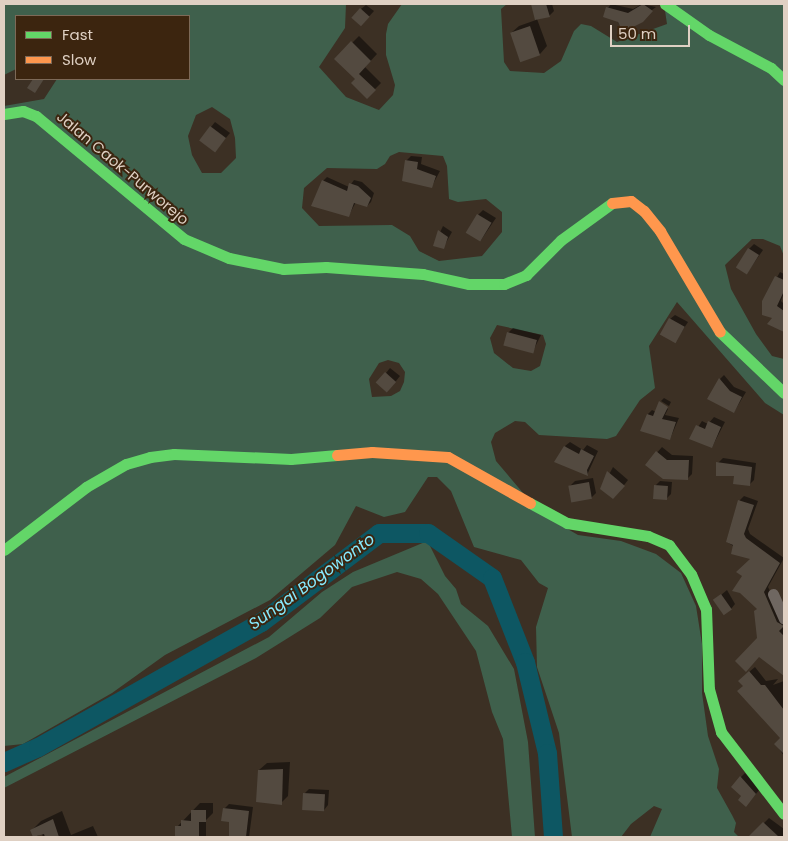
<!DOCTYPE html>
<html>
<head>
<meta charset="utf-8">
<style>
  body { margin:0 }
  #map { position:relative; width:788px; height:841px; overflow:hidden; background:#3c3024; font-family:Poppins,sans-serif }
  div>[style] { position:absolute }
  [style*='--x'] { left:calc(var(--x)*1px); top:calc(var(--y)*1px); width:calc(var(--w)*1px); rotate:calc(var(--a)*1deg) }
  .green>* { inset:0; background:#3f604c }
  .shadow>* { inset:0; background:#0007 }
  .river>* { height:19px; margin:-9.5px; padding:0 9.5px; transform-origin:9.5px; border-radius:9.5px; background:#0d5763 }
  .building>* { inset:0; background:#534a40; transform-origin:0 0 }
  .street>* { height:11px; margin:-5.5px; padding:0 5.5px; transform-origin:5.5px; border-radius:5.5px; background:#6f6761 }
  .fast>* { height:11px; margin:-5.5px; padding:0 5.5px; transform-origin:5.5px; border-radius:5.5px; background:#63d668 }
  .slow>* { height:11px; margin:-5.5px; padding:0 5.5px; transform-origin:5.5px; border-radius:5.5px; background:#ff974d }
  span { translate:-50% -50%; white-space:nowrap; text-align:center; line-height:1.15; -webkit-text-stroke:4px #3c250f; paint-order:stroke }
  .street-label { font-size:15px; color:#dfd0c3 }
  .water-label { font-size:16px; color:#87ebff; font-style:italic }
  .frame { position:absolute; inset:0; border:5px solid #dfd0c3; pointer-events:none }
  .legend { position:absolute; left:15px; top:15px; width:175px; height:65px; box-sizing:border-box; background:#3c250f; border:1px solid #7d6957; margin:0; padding:6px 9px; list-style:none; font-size:15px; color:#dfd0c3 }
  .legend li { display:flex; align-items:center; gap:10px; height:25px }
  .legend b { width:25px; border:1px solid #7d6957 }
  .scale { position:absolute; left:610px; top:25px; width:80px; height:22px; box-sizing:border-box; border:2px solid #dfd0c3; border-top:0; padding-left:6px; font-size:15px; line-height:18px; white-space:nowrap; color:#dfd0c3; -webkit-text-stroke:4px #3c250f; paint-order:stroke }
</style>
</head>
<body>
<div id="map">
  <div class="green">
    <i style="clip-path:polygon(evenodd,4px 4px,346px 4px,345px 28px,319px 67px,346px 97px,379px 110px,393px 95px,395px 85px,386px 55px,386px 34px,388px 24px,402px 4px,507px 4px,501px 9px,504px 62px,510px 71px,544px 73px,561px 61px,574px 31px,581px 24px,591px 26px,617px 42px,667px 24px,664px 4px,784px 4px,784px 256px,780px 246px,763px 239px,752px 239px,725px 265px,731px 289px,756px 334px,772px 356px,784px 359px,784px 415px,765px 403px,677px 302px,649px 346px,655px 388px,640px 400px,616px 436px,607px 439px,539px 435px,525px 422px,515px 421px,495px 433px,491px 442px,496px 461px,540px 513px,578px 535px,621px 541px,656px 554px,681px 573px,696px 606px,702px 644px,702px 693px,708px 736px,719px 769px,717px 788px,732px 815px,736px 823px,734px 832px,739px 837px,650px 837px,662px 809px,654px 806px,631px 824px,621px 837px,572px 837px,559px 733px,537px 667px,536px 627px,548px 588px,539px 583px,521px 560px,474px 547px,451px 491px,437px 477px,428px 477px,405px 512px,384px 517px,356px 506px,335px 545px,270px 600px,165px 655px,112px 693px,23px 744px,4px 746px,4px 106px,44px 99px,57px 79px,189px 79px,189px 16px,16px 16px,16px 69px,4px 75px,4px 4px,212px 107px,230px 119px,235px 138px,236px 158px,221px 173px,202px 173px,192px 155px,188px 136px,196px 115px,212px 107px,4px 4px,399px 152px,443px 156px,447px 166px,449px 199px,458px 202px,486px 199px,502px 212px,502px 232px,482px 256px,439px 261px,419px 251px,410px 236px,392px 225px,319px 226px,302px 208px,304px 188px,327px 168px,377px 169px,385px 164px,390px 156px,399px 152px,4px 4px,497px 325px,543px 335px,546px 344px,540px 366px,531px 371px,513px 368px,494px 353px,490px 338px,497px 325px,4px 4px,388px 360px,399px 363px,405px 372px,404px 382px,400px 391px,391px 396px,372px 397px,369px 379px,379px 363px,388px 360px)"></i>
    <i style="clip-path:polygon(425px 542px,429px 544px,445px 576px,456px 589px,461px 604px,488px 626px,514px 669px,528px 742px,535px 837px,512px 837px,503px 739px,492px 712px,476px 651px,438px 594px,421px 579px,397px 572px,352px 587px,320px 618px,256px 658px,4px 788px,4px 777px,269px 637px,322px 592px,353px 572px)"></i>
  </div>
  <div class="shadow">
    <i style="clip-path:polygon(532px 4px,552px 4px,554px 11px,549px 16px,537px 19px,547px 46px,540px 54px,521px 60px,511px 33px,519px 26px,536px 20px)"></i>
    <i style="clip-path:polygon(611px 4px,633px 9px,642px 4px,656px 7px,624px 31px,608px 8px)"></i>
    <i style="clip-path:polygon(366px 5px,374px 11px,366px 20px,361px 9px)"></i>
    <i style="clip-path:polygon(359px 36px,377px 54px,365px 67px,381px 83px,367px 97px,356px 79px,336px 59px)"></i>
    <i style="clip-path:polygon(215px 122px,230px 133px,215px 151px,211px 127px)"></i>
    <i style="clip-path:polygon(411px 156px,422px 157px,421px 164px,440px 171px,432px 186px,406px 161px)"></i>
    <i style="clip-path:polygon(327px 177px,349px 187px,354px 180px,362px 182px,374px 193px,371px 202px,367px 206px,356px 202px,349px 215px,323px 181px)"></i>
    <i style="clip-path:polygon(483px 210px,496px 218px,481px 240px,478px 215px)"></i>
    <i style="clip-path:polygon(443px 226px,452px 232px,443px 248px,434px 245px)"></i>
    <i style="clip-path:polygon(754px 244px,763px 250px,747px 273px,749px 249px)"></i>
    <i style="clip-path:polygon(780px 272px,784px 274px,784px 293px,781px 301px,784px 304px,784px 331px,769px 323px,774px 317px,763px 302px)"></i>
    <i style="clip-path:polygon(675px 315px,688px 322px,675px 342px,670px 319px)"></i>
    <i style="clip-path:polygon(513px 328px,541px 335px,532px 353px,508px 333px)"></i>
    <i style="clip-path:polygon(390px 368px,400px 376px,392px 386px,386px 373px)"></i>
    <i style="clip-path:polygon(724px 375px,734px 387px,746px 392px,734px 412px,720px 379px)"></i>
    <i style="clip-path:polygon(664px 398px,671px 402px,669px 406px,661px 401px)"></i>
    <i style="clip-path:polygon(660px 402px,668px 409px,665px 415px,679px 418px,670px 439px,642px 430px,648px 414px,652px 410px,656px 412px)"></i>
    <i style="clip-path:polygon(714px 417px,725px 422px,712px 447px,691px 438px,702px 421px,708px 424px)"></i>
    <i style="clip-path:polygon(570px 442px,583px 450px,587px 445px,598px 451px,587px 475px,565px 446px)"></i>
    <i style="clip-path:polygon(662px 447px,672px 455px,693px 456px,692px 474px,688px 478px,647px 464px)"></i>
    <i style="clip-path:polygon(723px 458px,756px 463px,754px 480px,750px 484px,735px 475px,718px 463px)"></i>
    <i style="clip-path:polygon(613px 467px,628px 480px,618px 493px,602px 488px)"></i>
    <i style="clip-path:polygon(593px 478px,596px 493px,591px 498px,570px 486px,575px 481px)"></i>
    <i style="clip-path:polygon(660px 481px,672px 482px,671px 494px,666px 499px,655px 486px)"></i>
    <i style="clip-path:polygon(744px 496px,758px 501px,748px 529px,750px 534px,784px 558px,768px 587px,784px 619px,783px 673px,759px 656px,759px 609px,752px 558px,727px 542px,740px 500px)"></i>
    <i style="clip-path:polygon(727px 590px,735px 604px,731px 609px,715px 600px)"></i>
    <i style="clip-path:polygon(755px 667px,766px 681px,778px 679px,773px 685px,784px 681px,784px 756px,776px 744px,781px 738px,744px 686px,744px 676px)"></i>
    <i style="clip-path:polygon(290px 762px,288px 796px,281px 803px,259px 770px,267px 763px)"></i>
    <i style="clip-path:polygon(745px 773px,760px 789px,750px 801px,743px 796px,741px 777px)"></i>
    <i style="clip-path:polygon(309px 789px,329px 790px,328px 805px,324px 810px,304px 794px)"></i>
    <i style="clip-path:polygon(200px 803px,213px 803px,213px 813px,206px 820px,206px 836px,176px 837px,177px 827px)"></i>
    <i style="clip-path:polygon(229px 804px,253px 807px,249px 837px,230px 837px,230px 821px,224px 809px)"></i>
    <i style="clip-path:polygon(62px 811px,71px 835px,93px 826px,98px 837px,43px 837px,42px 834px,35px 837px,32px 830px,41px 821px)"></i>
    <i style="clip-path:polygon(769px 818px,784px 829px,784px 837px,769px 837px,765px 834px,756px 837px,753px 834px)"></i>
  </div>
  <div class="river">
    <i style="--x:4;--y:762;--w:37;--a:-24"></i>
    <i style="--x:38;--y:747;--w:256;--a:-29.3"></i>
    <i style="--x:261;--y:622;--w:148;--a:-37"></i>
    <i style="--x:379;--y:533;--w:49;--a:0"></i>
    <i style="--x:428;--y:533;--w:78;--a:35.1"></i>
    <i style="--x:492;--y:578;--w:90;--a:68.6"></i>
    <i style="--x:525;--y:662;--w:94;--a:76.4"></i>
    <i style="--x:547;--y:753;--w:84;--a:85.9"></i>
  </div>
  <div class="building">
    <i style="clip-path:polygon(531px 4px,546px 4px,550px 17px,535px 20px)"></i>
    <i style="clip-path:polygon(643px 4px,653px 11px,643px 22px,623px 32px,618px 22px,603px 17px,606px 7px,628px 13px)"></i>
    <i style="left:360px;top:8px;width:13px;height:13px;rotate:42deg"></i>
    <i style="left:530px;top:26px;width:31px;height:21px;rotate:71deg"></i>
    <i style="clip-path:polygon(351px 41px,371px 61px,359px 74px,376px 90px,367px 99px,351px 83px,355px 79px,334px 59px)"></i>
    <i style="clip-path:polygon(33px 79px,44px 79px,35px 93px,27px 88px)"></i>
    <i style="left:210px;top:126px;width:20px;height:18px;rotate:37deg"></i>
    <i style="clip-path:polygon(405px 160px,418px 162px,417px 169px,436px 176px,432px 188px,402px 181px)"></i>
    <i style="clip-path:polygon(322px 180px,347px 191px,349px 183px,358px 186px,371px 198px,367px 207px,354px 203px,349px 217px,311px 206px)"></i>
    <i style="left:477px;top:214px;width:17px;height:22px;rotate:31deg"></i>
    <i style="clip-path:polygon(438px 230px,448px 237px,444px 249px,433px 246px)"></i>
    <i style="left:748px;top:248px;width:13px;height:23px;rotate:32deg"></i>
    <i style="clip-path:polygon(775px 276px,784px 280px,784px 291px,777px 306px,784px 311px,784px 332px,767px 324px,772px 318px,762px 315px,762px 301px)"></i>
    <i style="left:669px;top:318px;width:18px;height:19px;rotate:29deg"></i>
    <i style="left:507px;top:332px;width:31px;height:14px;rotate:15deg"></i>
    <i style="left:385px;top:372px;width:15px;height:14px;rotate:42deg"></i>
    <i style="clip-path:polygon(719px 378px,730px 391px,742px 397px,734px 413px,707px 399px)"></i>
    <i style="clip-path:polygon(659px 401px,668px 407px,662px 419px,676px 422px,670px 440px,640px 431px,647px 414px,653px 416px)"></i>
    <i style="clip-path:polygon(708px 421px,721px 427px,712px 448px,689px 439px,696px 425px,705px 429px)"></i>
    <i style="clip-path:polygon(564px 446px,579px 454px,581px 449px,594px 456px,587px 470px,588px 476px,554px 462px)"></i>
    <i style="clip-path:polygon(656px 451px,667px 460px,689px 460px,688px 480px,663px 479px,645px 465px)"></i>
    <i style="clip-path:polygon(716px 462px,752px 467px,750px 486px,733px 484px,734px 476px,716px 476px)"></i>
    <i style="clip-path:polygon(607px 471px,625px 486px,613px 499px,600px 489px)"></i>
    <i style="left:589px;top:482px;width:17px;height:21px;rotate:80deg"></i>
    <i style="left:654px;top:485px;width:14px;height:14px;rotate:4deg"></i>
    <i style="clip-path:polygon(738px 500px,754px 505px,744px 534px,746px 538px,780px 563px,764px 592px,777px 622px,784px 626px,779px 631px,784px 636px,784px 676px,759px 657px,746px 672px,735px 661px,757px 638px,754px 611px,757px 609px,740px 593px,732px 591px,742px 576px,736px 572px,750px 559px,731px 554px,733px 545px,726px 542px)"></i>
    <i style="left:721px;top:594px;width:19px;height:10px;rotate:55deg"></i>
    <i style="clip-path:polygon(749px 671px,761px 685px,765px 685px,784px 710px,784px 754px,774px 744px,780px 738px,737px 691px,743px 686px,738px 681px)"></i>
    <i style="clip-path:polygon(283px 769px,282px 805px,256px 802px,258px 770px)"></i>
    <i style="clip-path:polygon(740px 776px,756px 794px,746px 807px,738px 800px,741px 796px,731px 787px)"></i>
    <i style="left:303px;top:793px;width:22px;height:17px;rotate:3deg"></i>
    <i style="clip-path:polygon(223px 808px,249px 811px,246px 837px,229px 837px,229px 822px,221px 821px)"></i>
    <i style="clip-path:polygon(191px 810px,206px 810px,206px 822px,199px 822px,199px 837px,175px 837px,175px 826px,181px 826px,181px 820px,191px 821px)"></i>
    <i style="clip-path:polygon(53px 819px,59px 837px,45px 837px,44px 834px,33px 837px,30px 830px)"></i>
    <i style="clip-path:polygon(763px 822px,779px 837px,748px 837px)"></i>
  </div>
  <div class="street">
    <i style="--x:773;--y:594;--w:27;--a:66"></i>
  </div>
  <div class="fast">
    <i style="--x:665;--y:4;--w:54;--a:35.2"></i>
    <i style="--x:709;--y:35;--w:70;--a:28"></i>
    <i style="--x:771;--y:68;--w:18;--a:43"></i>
    <i style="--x:4;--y:114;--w:19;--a:-9"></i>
    <i style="--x:23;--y:111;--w:14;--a:21"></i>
    <i style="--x:36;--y:116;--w:192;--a:39.7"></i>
    <i style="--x:184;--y:239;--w:49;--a:22.9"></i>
    <i style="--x:229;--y:258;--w:55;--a:11.5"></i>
    <i style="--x:283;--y:269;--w:43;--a:-2.7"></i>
    <i style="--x:326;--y:267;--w:97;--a:4.1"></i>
    <i style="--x:423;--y:274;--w:47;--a:12.3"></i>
    <i style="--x:469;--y:284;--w:35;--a:0"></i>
    <i style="--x:504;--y:284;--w:24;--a:-22"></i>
    <i style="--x:526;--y:275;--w:49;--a:-45"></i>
    <i style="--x:561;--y:240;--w:63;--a:-36"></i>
    <i style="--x:720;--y:332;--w:88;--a:43.6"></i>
    <i style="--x:530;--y:503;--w:42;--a:28.4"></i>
    <i style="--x:567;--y:523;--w:82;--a:9.1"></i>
    <i style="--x:648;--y:536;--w:23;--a:23"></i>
    <i style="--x:669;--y:545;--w:36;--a:53"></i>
    <i style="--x:691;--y:574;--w:38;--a:67"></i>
    <i style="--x:706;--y:609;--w:80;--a:87.9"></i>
    <i style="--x:709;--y:689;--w:45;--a:74.4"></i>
    <i style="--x:721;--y:732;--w:103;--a:52.5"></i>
    <i style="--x:4;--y:550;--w:103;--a:-37.5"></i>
    <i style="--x:86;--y:487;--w:46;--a:-29.9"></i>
    <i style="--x:126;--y:464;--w:25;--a:-16"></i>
    <i style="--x:150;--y:457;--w:24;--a:-7"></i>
    <i style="--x:174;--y:454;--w:117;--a:2.4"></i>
    <i style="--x:291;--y:459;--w:46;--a:-5"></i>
  </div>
  <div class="slow">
    <i style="--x:612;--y:203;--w:19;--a:-6"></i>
    <i style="--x:631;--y:201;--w:16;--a:38"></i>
    <i style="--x:644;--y:211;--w:26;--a:51"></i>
    <i style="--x:660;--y:231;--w:117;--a:59.3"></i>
    <i style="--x:337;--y:455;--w:35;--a:-5"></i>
    <i style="--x:372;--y:452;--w:76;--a:3.8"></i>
    <i style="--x:448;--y:457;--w:94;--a:29.3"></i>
  </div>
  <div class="street-label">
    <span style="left:123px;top:168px;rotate:40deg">Jalan Caok-Purworejo</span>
  </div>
  <div class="water-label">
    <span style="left:312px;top:582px;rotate:-36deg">Sungai Bogowonto</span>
  </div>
  <div class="frame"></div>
  <ul class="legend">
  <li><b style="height:6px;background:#63d668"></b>Fast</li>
  <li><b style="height:6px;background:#ff974d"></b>Slow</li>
  </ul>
  <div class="scale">50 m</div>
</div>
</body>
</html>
